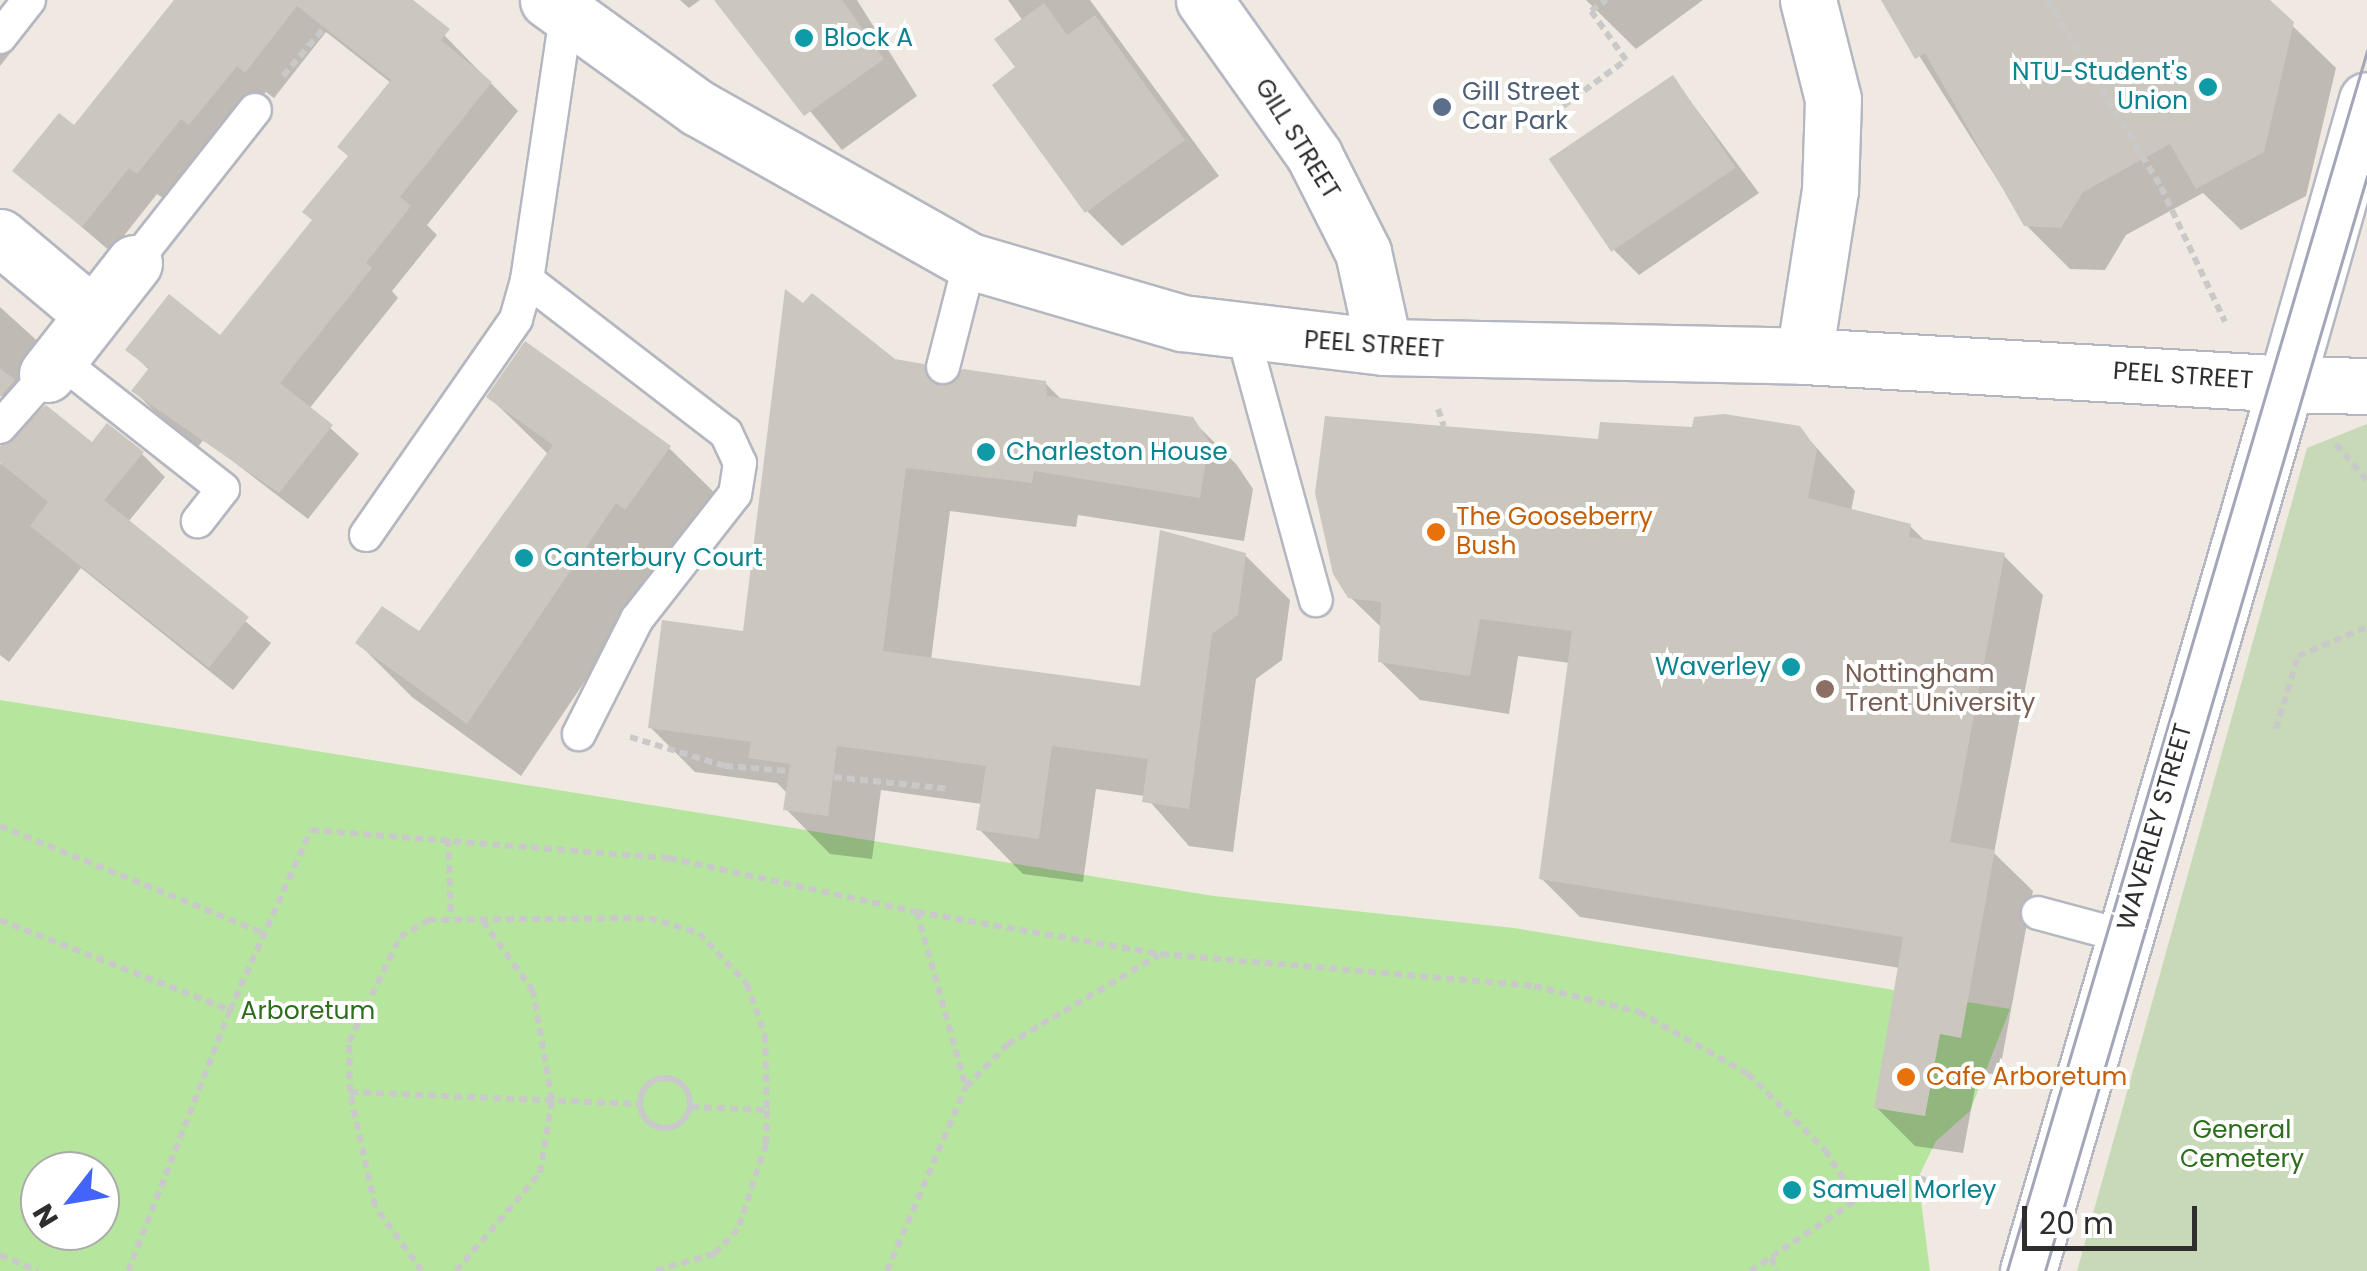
<!DOCTYPE html>
<html>
<head>
<meta charset="utf-8">
<style>
  body { margin:0 }
  #map { position:relative; width:2367px; height:1271px; overflow:hidden; background:#efe9e1; font-family:Poppins,sans-serif }
  div>[style] { position:absolute }
  [style*='--x'] { left:calc(var(--x)*1px); top:calc(var(--y)*1px); width:calc(var(--w)*1px); rotate:calc(var(--a)*1deg) }
  .green>* { inset:0; background:#b6e59e }
  .cemetery>* { inset:0; background:#c8d9b8 }
  .shadow>* { inset:0; background:#0003 }
  .building>* { inset:0; background:#cbc7bf; transform-origin:0 0 }
  .path>* { height:6px; margin-top:-3px; transform-origin:0; background:repeating-linear-gradient(90deg,#c9c9c9 0 8px,transparent 0 13px) }
  .path>.ring { margin:-3px; padding:0; box-sizing:content-box; background:none; border:6px solid #c9c9c9; border-radius:50% }
  .roads { filter:drop-shadow(2px 0 #b4b7c1) drop-shadow(-2px 0 #b4b7c1) drop-shadow(0 2px #b4b7c1) drop-shadow(0 -2px #b4b7c1) }
  .service>* { height:32px; margin:-16px; padding:0 16px; transform-origin:16px; border-radius:16px; background:#fff }
  .minor>* { height:55px; margin:-27.5px; padding:0 27.5px; transform-origin:27.5px; border-radius:27.5px; background:#fff }
  .tertiary>* { height:55px; margin:-27.5px; padding:0 27.5px; transform-origin:27.5px; border-radius:27.5px; background:#fff }
  .tram>* { height:2.5px; margin:-1.25px; padding:0 1.25px; transform-origin:1.25px; border-radius:1.25px; background:#a3a6b8 }
  .dots>* { width:28px; height:28px; translate:-50% -50%; box-sizing:border-box; border:5px solid #fff; border-radius:50% }
  span { translate:-50% -50%; white-space:nowrap; text-align:center; line-height:1.15; -webkit-text-stroke:8px #fff; paint-order:stroke }
  .culture-label { font-size:25px; color:#0d838f }
  .left { translate:0 -50%; text-align:left }
  .right { translate:-100% -50%; text-align:right }
  .service-label { font-size:25px; color:#4e5e75 }
  .street-label { font-size:25px; color:#2e2e2e }
  .food-label { font-size:25px; color:#c56008 }
  .education-label { font-size:25px; color:#785e54 }
  .park-label { font-size:25px; color:#2c6e1b }
  .north { position:absolute; left:20px; top:1151px; width:100px; height:100px; box-sizing:border-box; background:#fff; border:2px solid #ababab; border-radius:50%; rotate:239deg; font-size:28px; font-weight:700; line-height:40px; text-align:center; color:#2e2e2e }
  .north::after { content:''; display:block; margin:auto; width:35px; height:45px; background:#4264fb; clip-path:polygon(50% 0,100% 100%,50% 72%,0 100%) }
  .scale { position:absolute; left:2022px; top:1206px; width:175px; height:45px; box-sizing:border-box; border:5px solid #2e2e2e; border-top:0; padding-left:12px; font-size:30px; line-height:35px; white-space:nowrap; color:#2e2e2e; -webkit-text-stroke:8px #fff; paint-order:stroke }
</style>
</head>
<body>
<div id="map">
  <div class="green">
    <i style="clip-path:polygon(evenodd,0 700px,1214px 896px,1514px 928px,2010px 1009px,1970px 1111px,1936px 1141px,1918px 1178px,1930px 1271px,0 1271px,0 700px,40px 1171px,100px 1171px,100px 1231px,40px 1231px,40px 1171px)"></i>
  </div>
  <div class="cemetery">
    <i style="clip-path:polygon(2367px 424px,2367px 1271px,2077px 1271px,2307px 448px)"></i>
  </div>
  <div class="shadow">
    <i style="clip-path:polygon(184px 0,410px 0,518px 111px,427px 225px,437px 235px,392px 291px,398px 298px,309px 409px,359px 454px,308px 519px,204px 439px,198px 447px,162px 419px,134px 391px,150px 371px,128px 349px,221px 339px,315px 221px,391px 83px,326px 32px,274px 98px,266px 92px,166px 200px,157px 194px,111px 252px,16px 171px,74px 128px)"></i>
    <i style="clip-path:polygon(680px 0,700px 0,689px 8px)"></i>
    <i style="clip-path:polygon(719px 0,857px 0,917px 96px,842px 150px)"></i>
    <i style="clip-path:polygon(1008px 0,1090px 0,1219px 176px,1122px 246px,1087px 211px,1019px 68px,1023px 21px)"></i>
    <i style="clip-path:polygon(1586px 0,1703px 0,1636px 49px)"></i>
    <i style="clip-path:polygon(1884px 0,2266px 0,2336px 68px,2306px 196px,2241px 230px,2203px 193px,2126px 235px,2105px 270px,2070px 269px,2026px 225px)"></i>
    <i style="clip-path:polygon(0 7px,26px 33px,0 66px)"></i>
    <i style="clip-path:polygon(1673px 78px,1759px 193px,1639px 275px,1614px 250px)"></i>
    <i style="clip-path:polygon(0 307px,44px 347px,4px 398px,0 395px)"></i>
    <i style="clip-path:polygon(894px 362px,922px 366px,942px 386px,1045px 383px,1063px 401px,1192px 420px,1237px 465px,1253px 489px,1244px 541px,1078px 515px,1076px 527px,950px 511px,931px 660px,1142px 689px,1245px 555px,1290px 600px,1282px 660px,1256px 679px,1233px 852px,1189px 846px,1145px 796px,1096px 789px,1083px 882px,1023px 874px,979px 829px,982px 804px,881px 790px,872px 859px,830px 854px,786px 809px,788px 794px,777px 783px,695px 772px,650px 727px,745px 634px)"></i>
    <i style="clip-path:polygon(489px 397px,669px 448px,723px 501px,670px 555px,521px 776px,412px 697px,358px 643px,420px 635px,549px 455px)"></i>
    <i style="clip-path:polygon(46px 409px,92px 446px,142px 454px,165px 477px,128px 522px,271px 643px,233px 690px,81px 568px,9px 662px,0 655px,0 465px)"></i>
    <i style="clip-path:polygon(1799px 428px,1855px 491px,1851px 511px,1910px 526px,1926px 542px,2004px 556px,2043px 595px,1994px 853px,2033px 891px,1999px 1075px,1978px 1072px,1963px 1153px,1915px 1146px,1876px 1107px,1900px 968px,1580px 917px,1541px 878px,1570px 663px,1518px 656px,1509px 714px,1420px 700px,1380px 661px,1382px 628px,1350px 597px,1600px 442px)"></i>
  </div>
  <div class="building">
    <i style="clip-path:polygon(174px 0,413px 0,450px 29px,441px 40px,492px 82px,400px 197px,411px 206px,366px 263px,372px 268px,280px 383px,333px 425px,279px 493px,131px 391px,149px 368px,125px 350px,169px 294px,220px 335px,312px 220px,302px 212px,348px 156px,337px 147px,391px 80px,297px 6px,245px 73px,237px 66px,189px 125px,181px 119px,137px 174px,129px 168px,82px 227px,12px 171px,59px 113px,74px 125px)"></i>
    <i style="clip-path:polygon(714px 0,842px 0,884px 59px,804px 116px)"></i>
    <i style="clip-path:polygon(1881px 0,2270px 0,2294px 22px,2264px 152px,2196px 189px,2170px 144px,2083px 192px,2061px 228px,2024px 226px,1925px 53px,1915px 59px)"></i>
    <i style="clip-path:polygon(1044px 3px,1067px 35px,1095px 15px,1185px 140px,1085px 213px,992px 85px,1015px 67px,994px 39px)"></i>
    <i style="left:1673px;top:75px;width:112px;height:150px;rotate:56deg"></i>
    <i style="clip-path:polygon(785px 289px,803px 303px,812px 293px,895px 359px,924px 364px,937px 386px,963px 369px,1046px 381px,1047px 396px,1193px 417px,1209px 442px,1200px 498px,1034px 471px,1032px 483px,906px 468px,883px 651px,1140px 686px,1160px 530px,1246px 553px,1238px 615px,1212px 634px,1189px 809px,1142px 802px,1148px 759px,1052px 746px,1039px 839px,976px 830px,986px 766px,837px 746px,828px 816px,783px 810px,790px 764px,748px 758px,751px 742px,648px 728px,662px 620px,743px 631px)"></i>
    <i style="clip-path:polygon(525px 341px,671px 446px,625px 510px,616px 503px,467px 724px,355px 643px,382px 606px,419px 631px,553px 445px,486px 397px)"></i>
    <i style="clip-path:polygon(0 368px,15px 380px,0 397px)"></i>
    <i style="clip-path:polygon(46px 405px,92px 442px,107px 423px,144px 452px,104px 500px,249px 617px,209px 668px,30px 526px,48px 502px,0 463px,0 446px)"></i>
    <i style="clip-path:polygon(1724px 414px,1800px 426px,1817px 450px,1808px 498px,1911px 524px,1909px 537px,2005px 553px,1950px 842px,1995px 850px,1961px 1038px,1940px 1034px,1925px 1116px,1874px 1108px,1903px 937px,1539px 879px,1572px 631px,1480px 619px,1470px 676px,1378px 662px,1381px 602px,1348px 598px,1333px 574px,1315px 493px,1325px 416px,1598px 439px,1600px 422px,1692px 427px,1694px 417px)"></i>
  </div>
  <div class="path">
    <i style="--x:2047;--y:0;--w:219;--a:58.6"></i>
    <i style="--x:2161;--y:187;--w:149;--a:64.6"></i>
    <i style="--x:283;--y:76;--w:63;--a:-49.5"></i>
    <i style="--x:1563;--y:106;--w:78;--a:-36.1"></i>
    <i style="--x:1626;--y:60;--w:60;--a:-125.5"></i>
    <i style="--x:1591;--y:11;--w:19;--a:-36"></i>
    <i style="--x:1438;--y:409;--w:18;--a:71"></i>
    <i style="--x:2336;--y:444;--w:48;--a:50"></i>
    <i style="--x:2276;--y:729;--w:76;--a:-73.2"></i>
    <i style="--x:2298;--y:656;--w:75;--a:-22.8"></i>
    <i style="--x:630;--y:737;--w:99;--a:17"></i>
    <i style="--x:725;--y:766;--w:63;--a:4.5"></i>
    <i style="--x:834;--y:777;--w:117;--a:5.9"></i>
    <i style="--x:0;--y:826;--w:287;--a:22.1"></i>
    <i style="--x:448;--y:839;--w:79;--a:87.8"></i>
    <i style="--x:917;--y:912;--w:248;--a:9.8"></i>
    <i style="--x:1161;--y:954;--w:374;--a:4.9"></i>
    <i style="--x:1534;--y:986;--w:108;--a:13.9"></i>
    <i style="--x:1639;--y:1012;--w:125;--a:29.6"></i>
    <i style="--x:1748;--y:1074;--w:108;--a:44.6"></i>
    <i style="--x:1825;--y:1150;--w:57;--a:57.1"></i>
    <i style="--x:0;--y:920;--w:247;--a:21.4"></i>
    <i style="--x:230;--y:1010;--w:280;--a:111.3"></i>
    <i style="--x:230;--y:1010;--w:197;--a:-65.8"></i>
    <i style="--x:311;--y:830;--w:359;--a:4.5"></i>
    <i style="--x:669;--y:858;--w:254;--a:12.3"></i>
    <i style="--x:917;--y:912;--w:182;--a:74.4"></i>
    <i class="ring" style="left:640px;top:1078px;width:44px;height:44px"></i>
    <i style="--x:350;--y:1092;--w:289;--a:2.4"></i>
    <i style="--x:691;--y:1107;--w:76;--a:2.3"></i>
    <i style="--x:0;--y:1255;--w:41;--a:22.8"></i>
    <i style="--x:1771;--y:1258;--w:14;--a:65"></i>
    <i style="--x:422;--y:1271;--w:80;--a:-125.9"></i>
    <i style="--x:375;--y:1206;--w:117;--a:-102.4"></i>
    <i style="--x:350;--y:1092;--w:50;--a:-91.1"></i>
    <i style="--x:349;--y:1042;--w:117;--a:-64.1"></i>
    <i style="--x:400;--y:937;--w:33;--a:-31"></i>
    <i style="--x:428;--y:920;--w:221;--a:-0.5"></i>
    <i style="--x:649;--y:918;--w:52;--a:16.7"></i>
    <i style="--x:699;--y:933;--w:70;--a:46.7"></i>
    <i style="--x:747;--y:984;--w:54;--a:70.6"></i>
    <i style="--x:765;--y:1035;--w:75;--a:88.5"></i>
    <i style="--x:767;--y:1110;--w:34;--a:92"></i>
    <i style="--x:766;--y:1144;--w:89;--a:108.2"></i>
    <i style="--x:738;--y:1229;--w:35;--a:134"></i>
    <i style="--x:714;--y:1254;--w:62;--a:164.2"></i>
    <i style="--x:456;--y:1271;--w:129;--a:-49.4"></i>
    <i style="--x:540;--y:1173;--w:74;--a:-80.7"></i>
    <i style="--x:552;--y:1100;--w:111;--a:-99.9"></i>
    <i style="--x:533;--y:991;--w:87;--a:-125.7"></i>
    <i style="--x:887;--y:1271;--w:200;--a:-66.8"></i>
    <i style="--x:966;--y:1087;--w:60;--a:-45.7"></i>
    <i style="--x:1008;--y:1044;--w:175;--a:-30.5"></i>
    <i style="--x:1750;--y:1271;--w:151;--a:-33.7"></i>
    <i style="--x:1876;--y:1187;--w:43;--a:-12.1"></i>
    <i style="--x:1918;--y:1178;--w:74;--a:15.7"></i>
  </div>
  <div class="roads">
    <div class="service">
      <i style="--x:566;--y:16;--w:267;--a:98.4"></i>
      <i style="--x:527;--y:280;--w:251;--a:37.6"></i>
      <i style="--x:726;--y:433;--w:33;--a:65"></i>
      <i style="--x:740;--y:463;--w:31;--a:99"></i>
      <i style="--x:735;--y:494;--w:159;--a:128.1"></i>
      <i style="--x:637;--y:619;--w:129;--a:116.8"></i>
      <i style="--x:0;--y:37;--w:47;--a:-51.9"></i>
      <i style="--x:134;--y:263;--w:195;--a:-51.7"></i>
      <i style="--x:1243;--y:334;--w:276;--a:74.7"></i>
      <i style="--x:58;--y:359;--w:210;--a:38.2"></i>
      <i style="--x:223;--y:489;--w:41;--a:128"></i>
      <i style="--x:943;--y:367;--w:109;--a:-75.7"></i>
      <i style="--x:0;--y:427;--w:71;--a:-48.4"></i>
      <i style="--x:366;--y:535;--w:263;--a:-55.2"></i>
      <i style="--x:516;--y:319;--w:41;--a:-74.2"></i>
      <i style="--x:2038;--y:913;--w:89;--a:15"></i>
    </div>
    <div class="minor">
      <i style="--x:548;--y:0;--w:185;--a:35.8"></i>
      <i style="--x:698;--y:108;--w:312;--a:29.4"></i>
      <i style="--x:970;--y:261;--w:221;--a:16.3"></i>
      <i style="--x:1182;--y:323;--w:203;--a:6.8"></i>
      <i style="--x:1384;--y:347;--w:420;--a:1.2"></i>
      <i style="--x:1804;--y:356;--w:483;--a:3.3"></i>
      <i style="--x:2286;--y:384;--w:295;--a:-74.1"></i>
      <i style="--x:1204;--y:0;--w:190;--a:54.6"></i>
      <i style="--x:1314;--y:155;--w:109;--a:63.2"></i>
      <i style="--x:1363;--y:252;--w:97;--a:77.5"></i>
      <i style="--x:0;--y:237;--w:121;--a:40"></i>
      <i style="--x:1804;--y:356;--w:168;--a:-81.1"></i>
      <i style="--x:1830;--y:190;--w:91;--a:-88.1"></i>
      <i style="--x:1833;--y:99;--w:102;--a:-104.2"></i>
      <i style="--x:47;--y:374;--w:141;--a:-51.9"></i>
    </div>
    <div class="tertiary">
      <i style="--x:2028;--y:1271;--w:924;--a:-73.78"></i>
      <i style="--x:2286;--y:384;--w:81;--a:1.4"></i>
    </div>
  </div>
  <div class="tram">
    <i style="--x:2007;--y:1271;--w:1272;--a:-73.56"></i>
    <i style="--x:2045;--y:1271;--w:1141;--a:-73.61"></i>
  </div>
  <div class="dots">
    <i style="left:804px;top:38px;background:#0f9aa8"></i>
    <i style="left:2208px;top:87px;background:#0f9aa8"></i>
    <i style="left:1442px;top:107px;background:#5c6f8a"></i>
    <i style="left:986px;top:452px;background:#0f9aa8"></i>
    <i style="left:1436px;top:532px;background:#e8710a"></i>
    <i style="left:524px;top:558px;background:#0f9aa8"></i>
    <i style="left:1791px;top:667px;background:#0f9aa8"></i>
    <i style="left:1825px;top:689px;background:#8d6e63"></i>
    <i style="left:1906px;top:1077px;background:#e8710a"></i>
    <i style="left:1792px;top:1190px;background:#0f9aa8"></i>
  </div>
  <div class="culture-label">
    <span class="left" style="left:824px;top:38px">Block A</span>
    <span class="right" style="left:2188px;top:87px">NTU-Student's<br>Union</span>
    <span class="left" style="left:1006px;top:452px">Charleston House</span>
    <span class="left" style="left:544px;top:558px">Canterbury Court</span>
    <span class="right" style="left:1771px;top:667px">Waverley</span>
    <span class="left" style="left:1812px;top:1190px">Samuel Morley</span>
  </div>
  <div class="service-label">
    <span class="left" style="left:1462px;top:107px">Gill Street<br>Car Park</span>
  </div>
  <div class="street-label">
    <span style="left:1297px;top:139px;rotate:58deg">GILL STREET</span>
    <span style="left:1374px;top:345px;rotate:4deg">PEEL STREET</span>
    <span style="left:2183px;top:376px;rotate:4deg">PEEL STREET</span>
    <span style="left:2155px;top:827px;rotate:-74deg">WAVERLEY STREET</span>
  </div>
  <div class="food-label">
    <span class="left" style="left:1456px;top:532px">The Gooseberry<br>Bush</span>
    <span class="left" style="left:1926px;top:1077px">Cafe Arboretum</span>
  </div>
  <div class="education-label">
    <span class="left" style="left:1845px;top:689px">Nottingham<br>Trent University</span>
  </div>
  <div class="park-label">
    <span style="left:308px;top:1011px">Arboretum</span>
    <span style="left:2242px;top:1145px">General<br>Cemetery</span>
  </div>
  <div class="north">N</div>
  <div class="scale">20 m</div>
</div>
</body>
</html>
